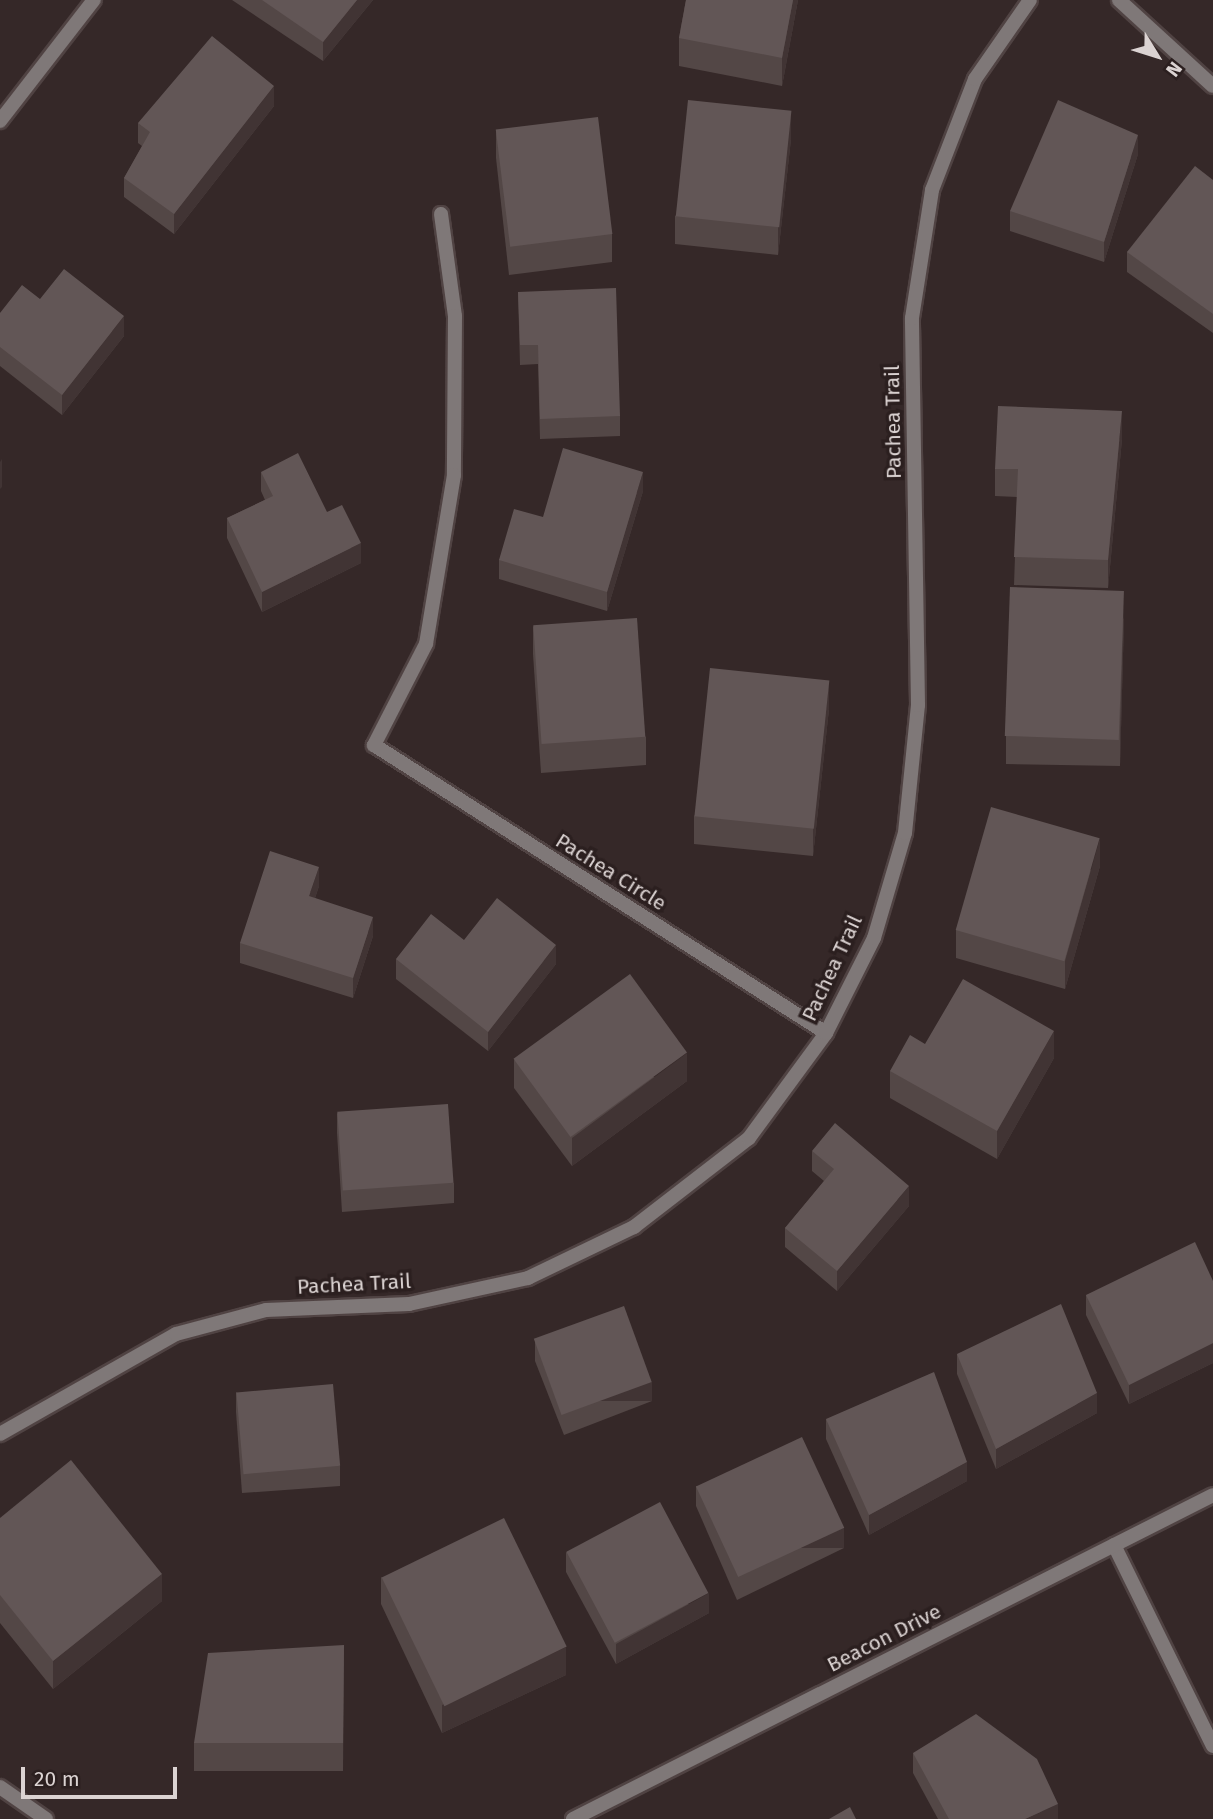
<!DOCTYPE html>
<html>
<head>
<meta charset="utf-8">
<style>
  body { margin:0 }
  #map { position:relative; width:1213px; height:1819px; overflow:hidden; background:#352828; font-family:"Fira Sans",sans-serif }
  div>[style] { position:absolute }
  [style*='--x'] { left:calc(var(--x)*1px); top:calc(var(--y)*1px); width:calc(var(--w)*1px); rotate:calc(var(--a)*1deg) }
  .roads { filter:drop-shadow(2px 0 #504343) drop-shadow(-2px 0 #504343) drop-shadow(0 2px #504343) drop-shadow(0 -2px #504343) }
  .street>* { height:14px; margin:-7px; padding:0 7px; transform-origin:7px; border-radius:7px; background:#7f7878 }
  .wall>* { inset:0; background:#534746 }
  .shaded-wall>* { inset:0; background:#413434; transform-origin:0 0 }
  .building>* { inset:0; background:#625656; transform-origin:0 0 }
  span { translate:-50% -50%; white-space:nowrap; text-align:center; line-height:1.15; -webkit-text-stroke:7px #2b1f1f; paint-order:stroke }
  .street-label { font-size:21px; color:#dbd3d2 }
  .north { position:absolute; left:1122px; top:21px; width:70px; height:70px; -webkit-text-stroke:5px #2b1f1f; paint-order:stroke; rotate:128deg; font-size:19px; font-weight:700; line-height:28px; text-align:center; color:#dbd3d2 }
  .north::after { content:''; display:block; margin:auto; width:24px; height:32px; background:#dbd3d2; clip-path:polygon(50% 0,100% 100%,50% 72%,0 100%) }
  .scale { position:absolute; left:21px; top:1767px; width:156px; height:32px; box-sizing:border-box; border:4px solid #dbd3d2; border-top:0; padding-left:9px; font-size:21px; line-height:24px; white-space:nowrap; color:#dbd3d2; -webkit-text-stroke:5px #2b1f1f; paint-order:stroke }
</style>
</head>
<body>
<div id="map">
  <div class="roads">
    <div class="street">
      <i style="--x:1119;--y:0;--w:127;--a:42.5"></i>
      <i style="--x:0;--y:121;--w:153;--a:-52.2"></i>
      <i style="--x:441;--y:214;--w:103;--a:82.2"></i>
      <i style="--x:455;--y:316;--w:159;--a:90.4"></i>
      <i style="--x:454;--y:475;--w:171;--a:99.4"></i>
      <i style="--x:426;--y:644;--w:114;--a:117.2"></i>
      <i style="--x:374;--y:745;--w:536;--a:32.5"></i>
      <i style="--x:0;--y:1434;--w:202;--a:-29.6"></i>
      <i style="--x:176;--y:1334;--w:93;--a:-14.9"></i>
      <i style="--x:266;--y:1310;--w:143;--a:-2.4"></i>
      <i style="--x:409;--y:1304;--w:122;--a:-12.3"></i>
      <i style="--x:528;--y:1278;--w:118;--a:-25.7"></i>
      <i style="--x:634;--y:1227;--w:145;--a:-37.7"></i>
      <i style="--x:749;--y:1138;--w:130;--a:-53.7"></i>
      <i style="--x:826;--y:1033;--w:106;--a:-63.2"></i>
      <i style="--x:874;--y:938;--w:109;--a:-73.6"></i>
      <i style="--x:905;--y:833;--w:129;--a:-84.2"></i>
      <i style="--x:918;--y:705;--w:387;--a:-90.9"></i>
      <i style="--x:912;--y:318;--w:130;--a:-81.1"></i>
      <i style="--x:932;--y:190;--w:119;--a:-68.8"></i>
      <i style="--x:975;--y:79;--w:96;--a:-55.2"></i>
      <i style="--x:1114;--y:1545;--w:224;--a:63.8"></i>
      <i style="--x:0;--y:1787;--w:56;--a:34.8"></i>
      <i style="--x:573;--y:1819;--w:717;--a:-26.85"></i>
    </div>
  </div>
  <div class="wall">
    <i style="clip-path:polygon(232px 0,373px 0,323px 61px)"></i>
    <i style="clip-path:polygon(686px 0,798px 0,782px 86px,679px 66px,679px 38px)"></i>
    <i style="clip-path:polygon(274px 106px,174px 234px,124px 197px,124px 178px,142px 146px,138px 143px,138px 123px)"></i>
    <i style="clip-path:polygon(496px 130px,612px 234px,612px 262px,509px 275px,496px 158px)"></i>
    <i style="clip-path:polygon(791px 139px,778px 255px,675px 244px,675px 216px)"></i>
    <i style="clip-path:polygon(1138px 154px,1104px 262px,1010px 231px,1010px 211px)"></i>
    <i style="clip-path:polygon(1213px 180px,1213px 333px,1127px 272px,1127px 252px)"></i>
    <i style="clip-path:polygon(518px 292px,620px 416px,620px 436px,540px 439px,538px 364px,520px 365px)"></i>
    <i style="clip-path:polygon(40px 299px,124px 336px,62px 415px,0 366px,0 313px)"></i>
    <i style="clip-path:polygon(1122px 439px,1108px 588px,1014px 585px,1017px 497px,995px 496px,995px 469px)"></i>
    <i style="clip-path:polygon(261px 472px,327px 512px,361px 563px,262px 612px,227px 538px,227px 518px,265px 500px,261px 491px)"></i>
    <i style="clip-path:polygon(643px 491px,607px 611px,499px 579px,499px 560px,543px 517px)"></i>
    <i style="clip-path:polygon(1124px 618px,1120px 766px,1006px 764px,1006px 736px)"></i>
    <i style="clip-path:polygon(533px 626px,646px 737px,646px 765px,541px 773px,533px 654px)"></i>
    <i style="clip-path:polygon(829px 709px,813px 856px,694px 844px,694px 816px)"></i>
    <i style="clip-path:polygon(1100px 866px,1065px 989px,956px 958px,956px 930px)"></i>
    <i style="clip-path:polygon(319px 886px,315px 898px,373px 936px,353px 998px,240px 963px,240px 943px)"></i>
    <i style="clip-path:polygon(464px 940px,556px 964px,488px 1051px,396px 979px,396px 959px)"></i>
    <i style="clip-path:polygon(925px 1044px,1054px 1058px,997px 1159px,890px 1098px,890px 1071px)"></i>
    <i style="clip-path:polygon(514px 1060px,687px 1081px,572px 1166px,514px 1088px)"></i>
    <i style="clip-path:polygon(337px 1113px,454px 1183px,454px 1203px,342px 1212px,337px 1133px)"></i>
    <i style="clip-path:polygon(812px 1151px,909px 1206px,837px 1291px,785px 1247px,785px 1228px,824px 1181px,812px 1171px)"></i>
    <i style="clip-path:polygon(1213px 1281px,1213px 1363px,1129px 1404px,1086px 1315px,1086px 1295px)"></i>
    <i style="clip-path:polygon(535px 1341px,652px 1401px,564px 1435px,535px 1361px)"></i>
    <i style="clip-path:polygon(957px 1354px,1097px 1413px,996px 1469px,957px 1374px)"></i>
    <i style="clip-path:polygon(236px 1392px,340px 1466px,340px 1486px,242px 1493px,236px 1412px)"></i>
    <i style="clip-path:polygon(826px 1419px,967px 1481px,869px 1535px,826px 1439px)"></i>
    <i style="clip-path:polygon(696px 1486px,844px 1548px,737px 1600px,696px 1506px)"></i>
    <i style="clip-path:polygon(0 1518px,162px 1601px,53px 1689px,0 1623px)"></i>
    <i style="clip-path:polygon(566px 1552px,709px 1613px,616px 1664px,566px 1572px)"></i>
    <i style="clip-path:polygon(381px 1577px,566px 1675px,442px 1733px,381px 1604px)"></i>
    <i style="clip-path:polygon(344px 1645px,343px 1771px,194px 1771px,194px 1743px)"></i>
    <i style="clip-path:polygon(913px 1753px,1058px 1819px,938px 1819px,913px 1773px)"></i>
  </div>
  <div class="shaded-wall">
    <i style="clip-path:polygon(357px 0,373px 0,323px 61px,323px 42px)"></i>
    <i style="clip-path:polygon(793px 0,798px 0,782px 86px,782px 58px)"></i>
    <i style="clip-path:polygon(274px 86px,274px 106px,174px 234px,174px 214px)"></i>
    <i style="clip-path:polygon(791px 111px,791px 139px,778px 255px,778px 227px)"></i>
    <i style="clip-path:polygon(1138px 135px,1138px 154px,1104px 262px,1104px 242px)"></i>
    <i style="clip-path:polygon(124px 316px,124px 336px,62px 415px,62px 395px)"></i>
    <i style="clip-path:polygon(1122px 411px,1122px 439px,1108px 588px,1108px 560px)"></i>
    <i style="clip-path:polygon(2px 459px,2px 487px,0 489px,0 462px)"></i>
    <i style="clip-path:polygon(643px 472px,643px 491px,607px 611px,607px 592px)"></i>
    <i style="clip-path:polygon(361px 543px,361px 563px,262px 612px,262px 592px)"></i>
    <i style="clip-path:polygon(1124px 590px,1124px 618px,1120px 766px,1120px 739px)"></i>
    <i style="clip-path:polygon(829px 681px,829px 709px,813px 856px,813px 829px)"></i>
    <i style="clip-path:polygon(1100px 838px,1100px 866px,1065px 989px,1065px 961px)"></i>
    <i style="clip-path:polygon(319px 867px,319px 886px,309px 916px,309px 896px)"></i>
    <i style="clip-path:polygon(373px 917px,373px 936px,353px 998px,353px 978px)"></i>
    <i style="clip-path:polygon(556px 945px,556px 964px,488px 1051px,488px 1032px)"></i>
    <i style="clip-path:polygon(1054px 1031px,1054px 1058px,997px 1159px,997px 1131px)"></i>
    <i style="clip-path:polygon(687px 1053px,687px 1081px,572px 1166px,572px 1138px)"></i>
    <i style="clip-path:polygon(909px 1186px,909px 1206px,837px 1291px,837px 1271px)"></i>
    <i style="clip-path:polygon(1213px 1343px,1213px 1363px,1129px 1404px,1129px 1385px)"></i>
    <i style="left:652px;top:1382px;width:19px;height:94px;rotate:90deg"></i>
    <i style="clip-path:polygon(1097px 1393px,1097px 1413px,996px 1469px,996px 1449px)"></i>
    <i style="clip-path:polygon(967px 1462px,967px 1481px,869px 1535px,869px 1515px)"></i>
    <i style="left:844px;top:1528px;width:20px;height:119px;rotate:90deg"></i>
    <i style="clip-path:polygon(162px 1574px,162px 1601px,53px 1689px,53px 1661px)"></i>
    <i style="clip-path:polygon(709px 1593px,709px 1613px,616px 1664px,616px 1644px)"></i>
    <i style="clip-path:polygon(566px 1647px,566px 1675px,442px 1733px,442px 1705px)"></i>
    <i style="clip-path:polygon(1058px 1804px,1058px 1819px,1025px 1819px)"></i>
  </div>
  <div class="building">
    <i style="clip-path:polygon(262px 0,357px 0,323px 42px)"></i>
    <i style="clip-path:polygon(686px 0,793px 0,782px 58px,679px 38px)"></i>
    <i style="clip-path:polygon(212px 36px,274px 86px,174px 214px,124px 178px,150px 132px,138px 123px)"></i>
    <i style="left:688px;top:100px;width:104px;height:117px;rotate:6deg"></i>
    <i style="clip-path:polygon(1058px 100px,1138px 135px,1104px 242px,1010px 211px)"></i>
    <i style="left:598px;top:117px;width:118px;height:103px;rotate:83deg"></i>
    <i style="clip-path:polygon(1195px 166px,1213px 180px,1213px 314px,1127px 252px)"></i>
    <i style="clip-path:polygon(64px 269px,124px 316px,62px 395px,0 347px,0 313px,22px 285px,40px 299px)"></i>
    <i style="clip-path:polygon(616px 288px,620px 416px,540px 419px,538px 345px,520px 345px,518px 292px)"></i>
    <i style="clip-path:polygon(998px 406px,1122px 411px,1108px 560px,1014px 557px,1018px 469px,995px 469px)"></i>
    <i style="clip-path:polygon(563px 448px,643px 472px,607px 592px,499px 560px,514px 509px,543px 517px)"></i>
    <i style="clip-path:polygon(298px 453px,327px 512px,342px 505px,361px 543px,262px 592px,227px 518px,273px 496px,261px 472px)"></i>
    <i style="left:1010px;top:587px;width:114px;height:149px;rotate:2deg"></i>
    <i style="left:637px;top:618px;width:119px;height:104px;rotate:86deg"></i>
    <i style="left:710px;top:668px;width:120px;height:149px;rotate:6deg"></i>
    <i style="left:991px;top:807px;width:113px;height:128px;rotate:16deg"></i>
    <i style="clip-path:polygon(270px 851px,319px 867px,309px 896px,373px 917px,353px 978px,240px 943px)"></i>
    <i style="clip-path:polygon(497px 898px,556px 945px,488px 1032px,396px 959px,431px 914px,464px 940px)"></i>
    <i style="left:630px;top:974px;width:97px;height:144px;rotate:54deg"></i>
    <i style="clip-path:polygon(963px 979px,1054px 1031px,997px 1131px,890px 1071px,910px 1035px,925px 1044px)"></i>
    <i style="left:448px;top:1104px;width:79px;height:111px;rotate:86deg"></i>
    <i style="clip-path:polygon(835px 1123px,909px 1186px,837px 1271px,785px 1228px,834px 1169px,812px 1151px)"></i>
    <i style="clip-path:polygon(1195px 1242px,1213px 1281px,1213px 1343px,1129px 1385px,1086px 1295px)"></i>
    <i style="clip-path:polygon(1061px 1304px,1097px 1393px,996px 1449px,957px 1354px)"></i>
    <i style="left:624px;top:1306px;width:81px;height:96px;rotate:70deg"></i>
    <i style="clip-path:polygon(934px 1372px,967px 1462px,869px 1515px,826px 1419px)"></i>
    <i style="left:333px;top:1384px;width:82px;height:97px;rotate:85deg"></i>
    <i style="left:802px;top:1437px;width:100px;height:117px;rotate:65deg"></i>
    <i style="clip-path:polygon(71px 1460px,162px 1574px,53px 1661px,0 1595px,0 1518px)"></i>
    <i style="left:660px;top:1502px;width:103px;height:106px;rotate:62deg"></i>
    <i style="left:504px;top:1518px;width:143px;height:136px;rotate:64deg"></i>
    <i style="clip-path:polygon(344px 1645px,343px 1743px,194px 1743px,208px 1653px)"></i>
    <i style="clip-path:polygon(976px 1714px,1037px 1759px,1058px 1804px,1025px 1819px,949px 1819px,913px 1753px)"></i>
    <i style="clip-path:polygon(850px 1807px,856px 1819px,829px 1819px)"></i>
  </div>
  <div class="street-label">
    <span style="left:893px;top:422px;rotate:-91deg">Pachea Trail</span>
    <span style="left:611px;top:872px;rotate:32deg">Pachea Circle</span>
    <span style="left:832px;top:968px;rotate:-65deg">Pachea Trail</span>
    <span style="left:354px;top:1284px;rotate:-3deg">Pachea Trail</span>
    <span style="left:884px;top:1638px;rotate:-27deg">Beacon Drive</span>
  </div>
  <div class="north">N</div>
  <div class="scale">20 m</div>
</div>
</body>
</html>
